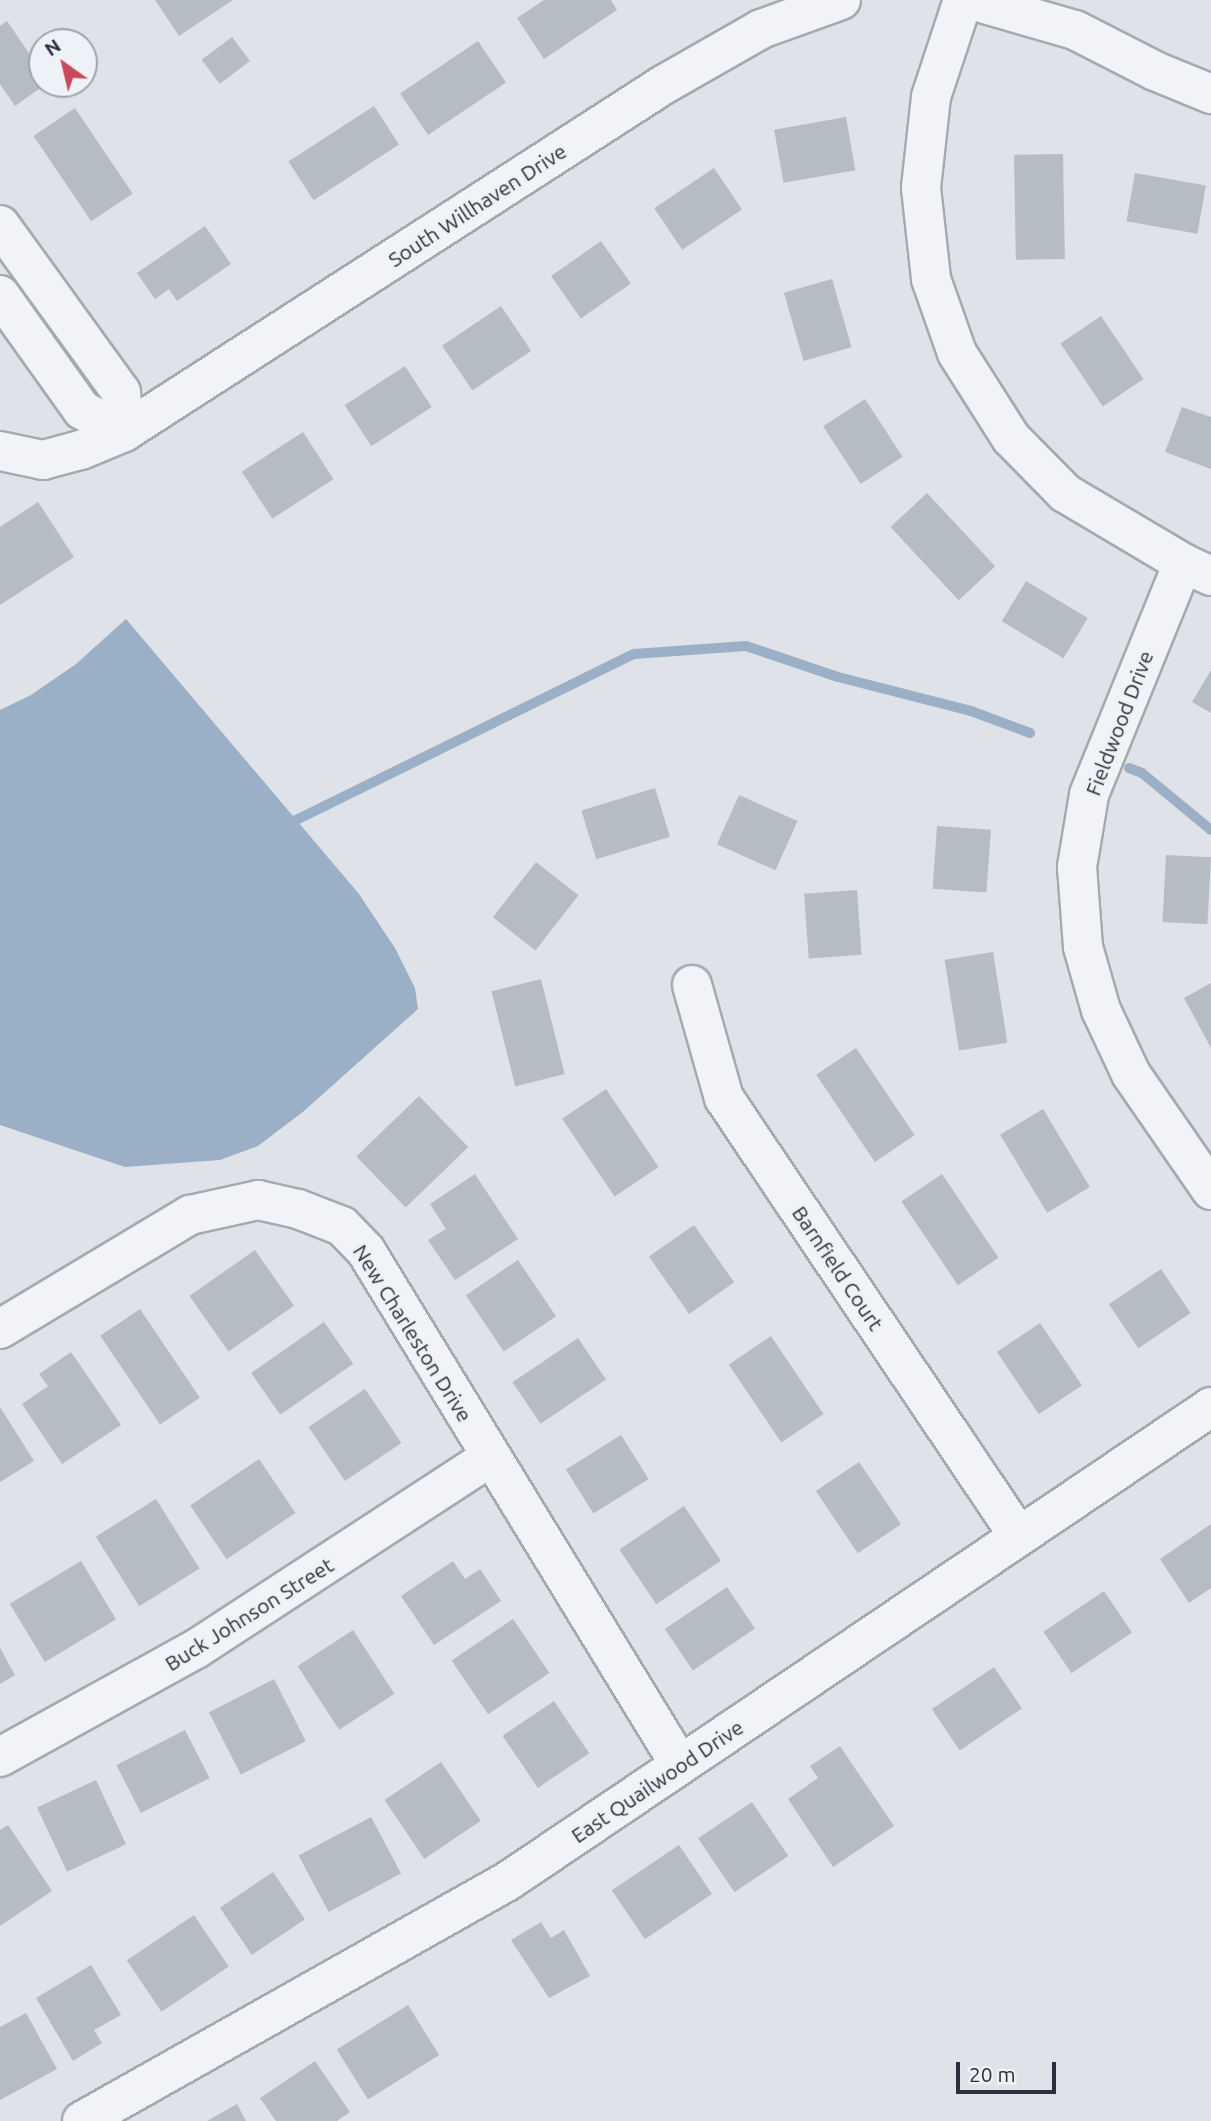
<!DOCTYPE html>
<html>
<head>
<meta charset="utf-8">
<style>
  body { margin:0 }
  #map { position:relative; width:1211px; height:2121px; overflow:hidden; background:#dfe2e8; font-family:Ubuntu,sans-serif }
  div>[style] { position:absolute }
  [style*='--x'] { left:calc(var(--x)*1px); top:calc(var(--y)*1px); width:calc(var(--w)*1px); rotate:calc(var(--a)*1deg) }
  .water>* { inset:0; background:#9bb0c7 }
  .stream>* { height:10px; margin:-5px; padding:0 5px; transform-origin:5px; border-radius:5px; background:#9bb0c7 }
  .building>* { inset:0; background:#b6bcc4; transform-origin:0 0 }
  .roads { filter:drop-shadow(2px 0 #a5a9b2) drop-shadow(-2px 0 #a5a9b2) drop-shadow(0 2px #a5a9b2) drop-shadow(0 -2px #a5a9b2) }
  .street>* { height:38px; margin:-19px; padding:0 19px; transform-origin:19px; border-radius:19px; background:#f2f3f6 }
  span { translate:-50% -50%; white-space:nowrap; text-align:center; line-height:1.15; -webkit-text-stroke:5px #eef1f5; paint-order:stroke }
  .street-label { font-size:21px; color:#29303e }
  .north { position:absolute; left:28px; top:28px; width:70px; height:70px; box-sizing:border-box; background:#eef1f5; border:2px solid #9fa4ac; border-radius:50%; rotate:326deg; font-size:19px; font-weight:700; line-height:28px; text-align:center; color:#29303e }
  .north::after { content:''; display:block; margin:auto; width:24px; height:32px; background:#c9485a; clip-path:polygon(50% 0,100% 100%,50% 72%,0 100%) }
  .scale { position:absolute; left:956px; top:2062px; width:100px; height:32px; box-sizing:border-box; border:4px solid #29303e; border-top:0; padding-left:9px; font-size:21px; line-height:24px; white-space:nowrap; color:#29303e; -webkit-text-stroke:5px #eef1f5; paint-order:stroke }
</style>
</head>
<body>
<div id="map">
  <div class="water">
    <i style="clip-path:polygon(126px 619px,359px 894px,395px 948px,415px 988px,418px 1009px,304px 1111px,258px 1146px,220px 1160px,125px 1167px,0 1125px,0 710px,31px 695px,76px 664px)"></i>
  </div>
  <div class="stream">
    <i style="--x:1129;--y:768;--w:14;--a:21"></i>
    <i style="--x:1142;--y:773;--w:89;--a:39.6"></i>
    <i style="--x:286;--y:825;--w:388;--a:-26.2"></i>
    <i style="--x:634;--y:654;--w:112;--a:-4.1"></i>
    <i style="--x:746;--y:646;--w:97;--a:18.6"></i>
    <i style="--x:838;--y:677;--w:137;--a:14.3"></i>
    <i style="--x:971;--y:711;--w:63;--a:20.4"></i>
  </div>
  <div class="building">
    <i style="clip-path:polygon(155px 0,233px 0,179px 36px)"></i>
    <i style="clip-path:polygon(544px 0,611px 0,617px 10px,544px 59px,517px 18px)"></i>
    <i style="clip-path:polygon(7px 21px,42px 72px,42px 84px,46px 84px,15px 106px,0 84px,0 26px)"></i>
    <i style="left:232px;top:37px;width:30px;height:38px;rotate:53deg"></i>
    <i style="left:478px;top:41px;width:50px;height:94px;rotate:56deg"></i>
    <i style="left:374px;top:106px;width:46px;height:102px;rotate:57deg"></i>
    <i style="left:75px;top:108px;width:103px;height:50px;rotate:56deg"></i>
    <i style="left:846px;top:117px;width:54px;height:73px;rotate:80deg"></i>
    <i style="left:1063px;top:154px;width:105px;height:49px;rotate:89deg"></i>
    <i style="left:714px;top:168px;width:50px;height:72px;rotate:56deg"></i>
    <i style="left:1135px;top:173px;width:72px;height:49px;rotate:10deg"></i>
    <i style="clip-path:polygon(205px 226px,231px 264px,177px 301px,169px 289px,155px 299px,137px 273px)"></i>
    <i style="left:601px;top:241px;width:52px;height:61px;rotate:55deg"></i>
    <i style="left:832px;top:279px;width:71px;height:50px;rotate:74deg"></i>
    <i style="left:501px;top:306px;width:54px;height:71px;rotate:56deg"></i>
    <i style="left:1101px;top:316px;width:76px;height:49px;rotate:56deg"></i>
    <i style="left:405px;top:366px;width:49px;height:72px;rotate:57deg"></i>
    <i style="left:865px;top:399px;width:69px;height:50px;rotate:57deg"></i>
    <i style="clip-path:polygon(1182px 407px,1211px 417px,1211px 469px,1165px 452px)"></i>
    <i style="left:303px;top:432px;width:56px;height:73px;rotate:57deg"></i>
    <i style="left:927px;top:493px;width:100px;height:50px;rotate:47deg"></i>
    <i style="clip-path:polygon(38px 502px,74px 557px,0 605px,0 527px)"></i>
    <i style="left:1026px;top:581px;width:72px;height:47px;rotate:31deg"></i>
    <i style="clip-path:polygon(1211px 670px,1211px 713px,1192px 702px)"></i>
    <i style="left:655px;top:788px;width:51px;height:77px;rotate:73deg"></i>
    <i style="left:739px;top:795px;width:64px;height:54px;rotate:24deg"></i>
    <i style="left:937px;top:826px;width:54px;height:63px;rotate:4deg"></i>
    <i style="left:1166px;top:855px;width:45px;height:67px;rotate:3deg"></i>
    <i style="left:536px;top:862px;width:54px;height:70px;rotate:38deg"></i>
    <i style="left:857px;top:890px;width:65px;height:53px;rotate:86deg"></i>
    <i style="left:993px;top:952px;width:92px;height:49px;rotate:81deg"></i>
    <i style="left:541px;top:979px;width:98px;height:51px;rotate:76deg"></i>
    <i style="clip-path:polygon(1211px 983px,1211px 1048px,1184px 998px)"></i>
    <i style="left:856px;top:1048px;width:105px;height:48px;rotate:56deg"></i>
    <i style="left:606px;top:1089px;width:94px;height:53px;rotate:56deg"></i>
    <i style="left:419px;top:1096px;width:71px;height:87px;rotate:46deg"></i>
    <i style="left:1043px;top:1109px;width:91px;height:50px;rotate:59deg"></i>
    <i style="clip-path:polygon(475px 1174px,518px 1239px,455px 1280px,428px 1240px,446px 1229px,430px 1204px)"></i>
    <i style="left:942px;top:1174px;width:101px;height:49px;rotate:56deg"></i>
    <i style="left:694px;top:1225px;width:70px;height:55px;rotate:55deg"></i>
    <i style="left:255px;top:1250px;width:68px;height:80px;rotate:55deg"></i>
    <i style="left:518px;top:1260px;width:68px;height:63px;rotate:56deg"></i>
    <i style="left:1161px;top:1269px;width:53px;height:63px;rotate:56deg"></i>
    <i style="left:140px;top:1309px;width:107px;height:48px;rotate:56deg"></i>
    <i style="left:324px;top:1322px;width:51px;height:89px;rotate:55deg"></i>
    <i style="left:1040px;top:1323px;width:75px;height:52px;rotate:56deg"></i>
    <i style="left:771px;top:1336px;width:94px;height:51px;rotate:56deg"></i>
    <i style="left:578px;top:1338px;width:50px;height:79px;rotate:56deg"></i>
    <i style="clip-path:polygon(71px 1352px,121px 1425px,62px 1464px,22px 1404px,48px 1386px,39px 1374px)"></i>
    <i style="left:365px;top:1389px;width:65px;height:68px;rotate:56deg"></i>
    <i style="clip-path:polygon(0 1407px,34px 1461px,0 1482px)"></i>
    <i style="left:621px;top:1435px;width:52px;height:65px;rotate:58deg"></i>
    <i style="left:259px;top:1459px;width:65px;height:83px;rotate:56deg"></i>
    <i style="left:859px;top:1462px;width:75px;height:52px;rotate:56deg"></i>
    <i style="left:156px;top:1499px;width:82px;height:71px;rotate:58deg"></i>
    <i style="left:684px;top:1506px;width:66px;height:78px;rotate:56deg"></i>
    <i style="clip-path:polygon(1211px 1524px,1211px 1588px,1189px 1603px,1160px 1559px)"></i>
    <i style="left:81px;top:1561px;width:68px;height:83px;rotate:59deg"></i>
    <i style="clip-path:polygon(453px 1561px,465px 1579px,480px 1569px,501px 1601px,434px 1645px,401px 1596px)"></i>
    <i style="left:727px;top:1587px;width:50px;height:75px;rotate:56deg"></i>
    <i style="left:1104px;top:1591px;width:50px;height:73px;rotate:56deg"></i>
    <i style="left:513px;top:1619px;width:65px;height:74px;rotate:56deg"></i>
    <i style="left:353px;top:1630px;width:76px;height:66px;rotate:57deg"></i>
    <i style="clip-path:polygon(0 1648px,15px 1675px,0 1684px)"></i>
    <i style="left:994px;top:1667px;width:50px;height:75px;rotate:56deg"></i>
    <i style="left:274px;top:1679px;width:70px;height:73px;rotate:63deg"></i>
    <i style="left:554px;top:1701px;width:63px;height:62px;rotate:56deg"></i>
    <i style="left:185px;top:1730px;width:54px;height:77px;rotate:63deg"></i>
    <i style="clip-path:polygon(840px 1746px,894px 1826px,833px 1867px,788px 1799px,818px 1778px,810px 1766px)"></i>
    <i style="left:441px;top:1762px;width:71px;height:68px;rotate:56deg"></i>
    <i style="left:96px;top:1780px;width:71px;height:65px;rotate:65deg"></i>
    <i style="left:752px;top:1802px;width:65px;height:65px;rotate:56deg"></i>
    <i style="left:371px;top:1817px;width:64px;height:82px;rotate:62deg"></i>
    <i style="clip-path:polygon(8px 1825px,52px 1891px,0 1926px,0 1830px)"></i>
    <i style="left:679px;top:1845px;width:59px;height:81px;rotate:56deg"></i>
    <i style="left:273px;top:1872px;width:57px;height:64px;rotate:56deg"></i>
    <i style="left:194px;top:1915px;width:62px;height:81px;rotate:56deg"></i>
    <i style="clip-path:polygon(541px 1922px,551px 1938px,564px 1930px,590px 1976px,549px 1998px,511px 1940px)"></i>
    <i style="clip-path:polygon(91px 1965px,121px 2015px,94px 2030px,102px 2043px,73px 2061px,36px 1998px)"></i>
    <i style="left:408px;top:2005px;width:59px;height:84px;rotate:58deg"></i>
    <i style="clip-path:polygon(26px 2013px,57px 2069px,0 2100px,0 2027px)"></i>
    <i style="clip-path:polygon(315px 2061px,350px 2112px,337px 2121px,276px 2121px,260px 2098px)"></i>
    <i style="clip-path:polygon(237px 2104px,246px 2121px,207px 2121px)"></i>
  </div>
  <div class="roads">
    <div class="street">
      <i style="--x:963;--y:0;--w:102;--a:108.3"></i>
      <i style="--x:931;--y:97;--w:92;--a:96.3"></i>
      <i style="--x:921;--y:188;--w:92;--a:83.7"></i>
      <i style="--x:931;--y:279;--w:78;--a:70.6"></i>
      <i style="--x:957;--y:353;--w:101;--a:57.6"></i>
      <i style="--x:1011;--y:438;--w:77;--a:45.5"></i>
      <i style="--x:1065;--y:493;--w:137;--a:30.7"></i>
      <i style="--x:1183;--y:563;--w:31;--a:25"></i>
      <i style="--x:971;--y:0;--w:108;--a:16.1"></i>
      <i style="--x:1075;--y:30;--w:90;--a:27.1"></i>
      <i style="--x:1155;--y:71;--w:61;--a:22.3"></i>
      <i style="--x:0;--y:225;--w:206;--a:54.1"></i>
      <i style="--x:121;--y:392;--w:40;--a:85.7"></i>
      <i style="--x:0;--y:295;--w:141;--a:54.5"></i>
      <i style="--x:82;--y:410;--w:47;--a:27.6"></i>
      <i style="--x:0;--y:451;--w:44;--a:11.8"></i>
      <i style="--x:43;--y:460;--w:39;--a:-15"></i>
      <i style="--x:81;--y:450;--w:47;--a:-22.7"></i>
      <i style="--x:124;--y:432;--w:641;--a:-32.77"></i>
      <i style="--x:663;--y:85;--w:113;--a:-29.7"></i>
      <i style="--x:761;--y:29;--w:85;--a:-19.9"></i>
      <i style="--x:1183;--y:563;--w:250;--a:112.1"></i>
      <i style="--x:1089;--y:795;--w:73;--a:99.5"></i>
      <i style="--x:1077;--y:867;--w:80;--a:85.7"></i>
      <i style="--x:1083;--y:947;--w:66;--a:74.1"></i>
      <i style="--x:1101;--y:1010;--w:71;--a:64.9"></i>
      <i style="--x:1131;--y:1074;--w:141;--a:55.4"></i>
      <i style="--x:692;--y:985;--w:117;--a:74.2"></i>
      <i style="--x:724;--y:1098;--w:527;--a:56.07"></i>
      <i style="--x:0;--y:1329;--w:222;--a:-31"></i>
      <i style="--x:190;--y:1215;--w:70;--a:-12.4"></i>
      <i style="--x:258;--y:1200;--w:41;--a:12.7"></i>
      <i style="--x:298;--y:1209;--w:47;--a:21.1"></i>
      <i style="--x:342;--y:1226;--w:35;--a:46"></i>
      <i style="--x:366;--y:1251;--w:602;--a:58.58"></i>
      <i style="--x:0;--y:1757;--w:224;--a:-28.9"></i>
      <i style="--x:196;--y:1649;--w:351;--a:-33.1"></i>
      <i style="--x:82;--y:2121;--w:489;--a:-29.4"></i>
      <i style="--x:508;--y:1881;--w:848;--a:-33.99"></i>
    </div>
  </div>
  <div class="street-label">
    <span style="left:477px;top:205px;rotate:-33deg">South Willhaven Drive</span>
    <span style="left:1119px;top:723px;rotate:-69deg">Fieldwood Drive</span>
    <span style="left:838px;top:1268px;rotate:56deg">Barnfield Court</span>
    <span style="left:413px;top:1333px;rotate:58deg">New Charleston Drive</span>
    <span style="left:249px;top:1614px;rotate:-32deg">Buck Johnson Street</span>
    <span style="left:657px;top:1781px;rotate:-34deg">East Quailwood Drive</span>
  </div>
  <div class="north">N</div>
  <div class="scale">20 m</div>
</div>
</body>
</html>
